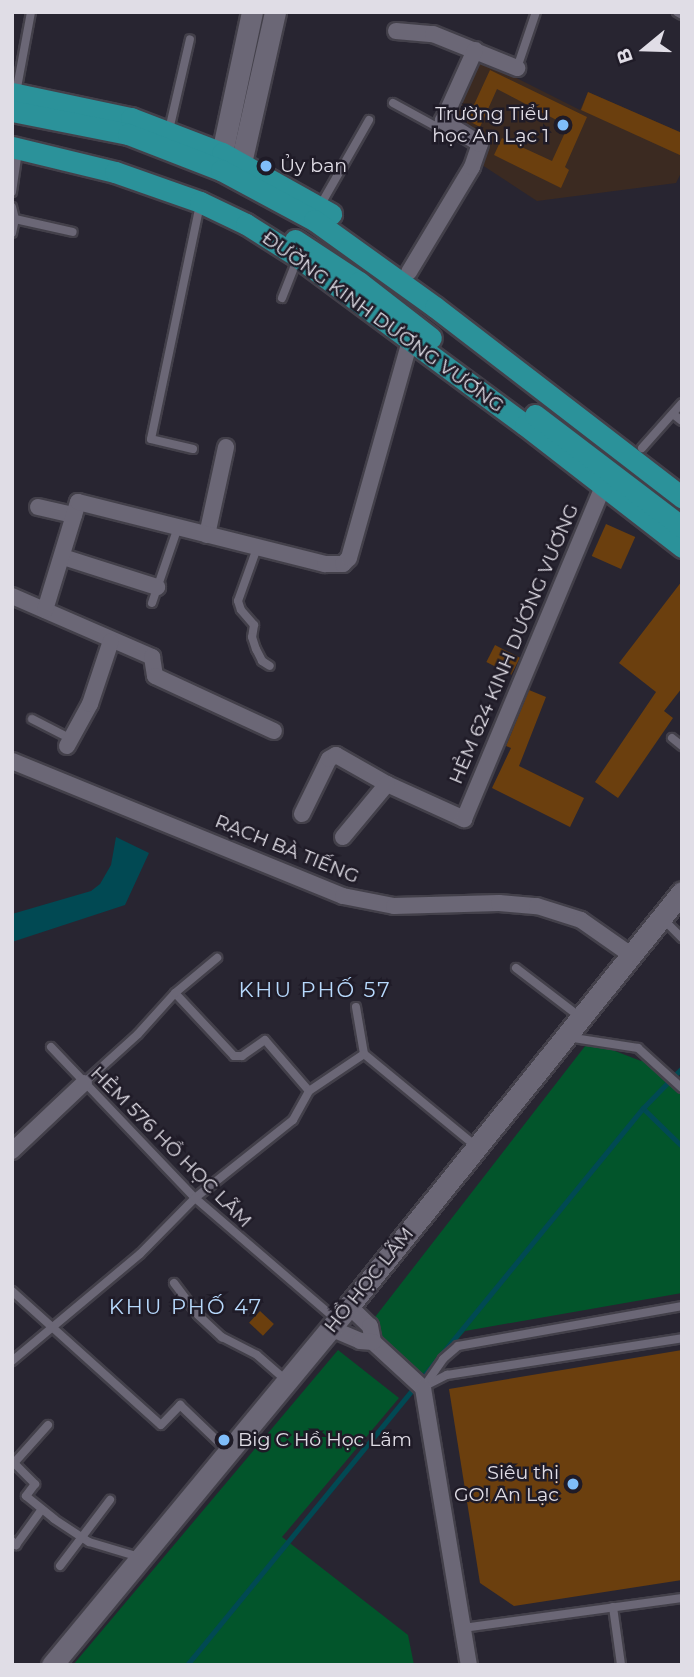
<!DOCTYPE html>
<html>
<head>
<meta charset="utf-8">
<style>
  body { margin:0 }
  #map { position:relative; width:694px; height:1677px; overflow:hidden; background:#282531; font-family:Montserrat,sans-serif }
  div>[style] { position:absolute }
  [style*='--x'] { left:calc(var(--x)*1px); top:calc(var(--y)*1px); width:calc(var(--w)*1px); rotate:calc(var(--a)*1deg) }
  .education>* { inset:0; background:#3b2a21 }
  .green>* { inset:0; background:#02552b }
  .water>* { inset:0; background:#014953 }
  .stream>* { height:4.5px; margin:-2.25px; padding:0 2.25px; transform-origin:2.25px; border-radius:2.25px; background:#014953 }
  .building>* { inset:0; background:#6b3f0e; transform-origin:0 0 }
  .roads { filter:drop-shadow(2px 0 #43404a) drop-shadow(-2px 0 #43404a) drop-shadow(0 2px #43404a) drop-shadow(0 -2px #43404a) }
  .lane>* { height:8px; margin:-4px; padding:0 4px; transform-origin:4px; border-radius:4px; background:#6b6776 }
  .street>* { height:16px; margin:-8px; padding:0 8px; transform-origin:8px; border-radius:8px; background:#6b6776 }
  .secondary>* { height:21px; margin:-10.5px; padding:0 10.5px; transform-origin:10.5px; border-radius:10.5px; background:#6b6776 }
  .primary>* { height:21px; margin:-10.5px; padding:0 10.5px; transform-origin:10.5px; border-radius:10.5px; background:#2b929a }
  .dots>* { width:19px; height:19px; translate:-50% -50%; box-sizing:border-box; border:4px solid #1f1b27; border-radius:50% }
  span { translate:-50% -50%; white-space:nowrap; text-align:center; line-height:1.15; -webkit-text-stroke:5px #1f1b27; paint-order:stroke }
  .poi-label { font-size:19px; color:#e0dde6 }
  .right { translate:-100% -50%; text-align:right }
  .left { translate:0 -50%; text-align:left }
  .street-label { font-size:19px; color:#e0dde6 }
  .neighbourhood-label { font-size:21px; color:#b7d9fc; letter-spacing:2px }
  .frame { position:absolute; inset:0; border:14px solid #e0dde6; pointer-events:none }
  .north { position:absolute; left:610px; top:14px; width:70px; height:70px; -webkit-text-stroke:5px #1f1b27; paint-order:stroke; rotate:251deg; font-size:19px; font-weight:700; line-height:28px; text-align:center; color:#e0dde6 }
  .north::after { content:''; display:block; margin:auto; width:24px; height:32px; background:#e0dde6; clip-path:polygon(50% 0,100% 100%,50% 72%,0 100%) }
</style>
</head>
<body>
<div id="map">
  <div class="education">
    <i style="clip-path:polygon(473px 56px,580px 110px,588px 92px,682px 133px,682px 171px,676px 183px,537px 201px,479px 163px,490px 142px,450px 117px)"></i>
  </div>
  <div class="green">
    <i style="clip-path:polygon(589px 1041px,641px 1061px,647px 1054px,682px 1085px,682px 1293px,465px 1331px,429px 1373px,414px 1373px,375px 1339px,372px 1321px)"></i>
    <i style="clip-path:polygon(338px 1350px,399px 1398px,282px 1537px,408px 1635px,414px 1665px,73px 1665px)"></i>
  </div>
  <div class="water">
    <i style="clip-path:polygon(116px 837px,149px 853px,125px 905px,12px 942px,12px 914px,91px 891px,100px 884px,111px 865px)"></i>
  </div>
  <div class="stream">
    <i style="--x:643;--y:1108;--w:54;--a:44.3"></i>
    <i style="--x:187;--y:1665;--w:720;--a:-50.69"></i>
    <i style="--x:643;--y:1108;--w:56;--a:-45.7"></i>
  </div>
  <div class="building">
    <i style="clip-path:polygon(490px 70px,587px 117px,565px 167px,569px 170px,561px 188px,494px 155px,502px 138px,552px 161px,568px 126px,497px 89px,480px 127px,467px 120px)"></i>
    <i style="clip-path:polygon(588px 92px,682px 133px,682px 156px,581px 110px)"></i>
    <i style="left:606px;top:524px;width:32px;height:35px;rotate:24deg"></i>
    <i style="clip-path:polygon(682px 581px,682px 688px,664px 711px,673px 718px,618px 798px,595px 782px,656px 692px,619px 663px)"></i>
    <i style="left:495px;top:645px;width:28px;height:19px;rotate:27deg"></i>
    <i style="clip-path:polygon(529px 690px,546px 697px,519px 766px,584px 798px,570px 827px,492px 788px,511px 748px,506px 746px)"></i>
    <i style="left:260px;top:1311px;width:19px;height:16px;rotate:43deg"></i>
    <i style="clip-path:polygon(682px 1350px,682px 1580px,514px 1606px,480px 1583px,449px 1389px)"></i>
  </div>
  <div class="roads">
    <div class="lane">
      <i style="--x:677;--y:12;--w:6;--a:31"></i>
      <i style="--x:517;--y:68;--w:59;--a:-71.3"></i>
      <i style="--x:16;--y:93;--w:82;--a:-79.5"></i>
      <i style="--x:393;--y:103;--w:48;--a:28.7"></i>
      <i style="--x:435;--y:126;--w:9;--a:-32"></i>
      <i style="--x:169;--y:130;--w:93;--a:-77"></i>
      <i style="--x:12;--y:192;--w:41;--a:-81.7"></i>
      <i style="--x:320;--y:206;--w:99;--a:-60.3"></i>
      <i style="--x:12;--y:207;--w:12;--a:76"></i>
      <i style="--x:15;--y:219;--w:14;--a:102"></i>
      <i style="--x:15;--y:219;--w:59;--a:12.6"></i>
      <i style="--x:282;--y:298;--w:41;--a:-68.5"></i>
      <i style="--x:673;--y:414;--w:11;--a:38"></i>
      <i style="--x:642;--y:448;--w:60;--a:-48.4"></i>
      <i style="--x:193;--y:449;--w:43;--a:-166.6"></i>
      <i style="--x:151;--y:439;--w:239;--a:-78.2"></i>
      <i style="--x:257;--y:548;--w:56;--a:109.7"></i>
      <i style="--x:238;--y:601;--w:9;--a:72"></i>
      <i style="--x:241;--y:610;--w:20;--a:49"></i>
      <i style="--x:254;--y:625;--w:12;--a:99"></i>
      <i style="--x:252;--y:637;--w:13;--a:72"></i>
      <i style="--x:256;--y:649;--w:13;--a:63"></i>
      <i style="--x:262;--y:661;--w:9;--a:32"></i>
      <i style="--x:152;--y:603;--w:80;--a:-71.1"></i>
      <i style="--x:32;--y:719;--w:44;--a:27.1"></i>
      <i style="--x:672;--y:738;--w:13;--a:39"></i>
      <i style="--x:663;--y:919;--w:27;--a:45"></i>
      <i style="--x:516;--y:968;--w:81;--a:37.4"></i>
      <i style="--x:175;--y:993;--w:86;--a:46.9"></i>
      <i style="--x:234;--y:1056;--w:8;--a:0"></i>
      <i style="--x:242;--y:1056;--w:28;--a:-35"></i>
      <i style="--x:265;--y:1040;--w:67;--a:49.2"></i>
      <i style="--x:356;--y:1007;--w:48;--a:80.3"></i>
      <i style="--x:364;--y:1054;--w:146;--a:39.5"></i>
      <i style="--x:567;--y:1037;--w:72;--a:8.8"></i>
      <i style="--x:638;--y:1048;--w:59;--a:42.3"></i>
      <i style="--x:51;--y:1047;--w:209;--a:46.4"></i>
      <i style="--x:195;--y:1198;--w:187;--a:40.7"></i>
      <i style="--x:84;--y:1083;--w:73;--a:-42.2"></i>
      <i style="--x:138;--y:1034;--w:55;--a:-47.9"></i>
      <i style="--x:175;--y:993;--w:55;--a:-39.8"></i>
      <i style="--x:174;--y:1283;--w:40;--a:53"></i>
      <i style="--x:198;--y:1315;--w:33;--a:43"></i>
      <i style="--x:222;--y:1337;--w:39;--a:27"></i>
      <i style="--x:257;--y:1355;--w:38;--a:41"></i>
      <i style="--x:12;--y:1291;--w:200;--a:42"></i>
      <i style="--x:161;--y:1425;--w:28;--a:-46"></i>
      <i style="--x:180;--y:1405;--w:65;--a:43.8"></i>
      <i style="--x:12;--y:1361;--w:167;--a:-39.9"></i>
      <i style="--x:140;--y:1254;--w:78;--a:-45.5"></i>
      <i style="--x:195;--y:1198;--w:125;--a:-38.5"></i>
      <i style="--x:293;--y:1120;--w:33;--a:-61"></i>
      <i style="--x:309;--y:1091;--w:66;--a:-33.9"></i>
      <i style="--x:425;--y:1386;--w:25;--a:-27"></i>
      <i style="--x:447;--y:1375;--w:238;--a:-8.9"></i>
      <i style="--x:423;--y:1388;--w:35;--a:-55"></i>
      <i style="--x:443;--y:1359;--w:20;--a:-41"></i>
      <i style="--x:458;--y:1346;--w:228;--a:-10.1"></i>
      <i style="--x:48;--y:1425;--w:51;--a:131.8"></i>
      <i style="--x:14;--y:1463;--w:30;--a:45"></i>
      <i style="--x:35;--y:1484;--w:15;--a:127"></i>
      <i style="--x:26;--y:1496;--w:36;--a:39"></i>
      <i style="--x:54;--y:1519;--w:42;--a:33.3"></i>
      <i style="--x:89;--y:1542;--w:52;--a:16.7"></i>
      <i style="--x:12;--y:1541;--w:6;--a:45"></i>
      <i style="--x:16;--y:1545;--w:44;--a:-54.2"></i>
      <i style="--x:60;--y:1566;--w:83;--a:-52.9"></i>
      <i style="--x:613;--y:1607;--w:59;--a:82.1"></i>
      <i style="--x:463;--y:1628;--w:221;--a:-7.8"></i>
    </div>
    <div class="street">
      <i style="--x:396;--y:31;--w:37;--a:5"></i>
      <i style="--x:433;--y:34;--w:91;--a:22"></i>
      <i style="--x:409;--y:272;--w:122;--a:-59"></i>
      <i style="--x:472;--y:167;--w:24;--a:-71"></i>
      <i style="--x:480;--y:144;--w:44;--a:-148.1"></i>
      <i style="--x:443;--y:121;--w:78;--a:-65.7"></i>
      <i style="--x:38;--y:507;--w:37;--a:13"></i>
      <i style="--x:207;--y:535;--w:90;--a:-77.8"></i>
      <i style="--x:63;--y:557;--w:99;--a:17.7"></i>
      <i style="--x:12;--y:596;--w:153;--a:23.5"></i>
      <i style="--x:152;--y:657;--w:19;--a:81"></i>
      <i style="--x:155;--y:676;--w:131;--a:24.8"></i>
      <i style="--x:45;--y:610;--w:113;--a:-73"></i>
      <i style="--x:78;--y:502;--w:255;--a:14.1"></i>
      <i style="--x:325;--y:564;--w:18;--a:0"></i>
      <i style="--x:343;--y:564;--w:8;--a:-45"></i>
      <i style="--x:349;--y:558;--w:225;--a:-74.3"></i>
      <i style="--x:67;--y:746;--w:48;--a:-61.3"></i>
      <i style="--x:90;--y:704;--w:66;--a:-71.6"></i>
      <i style="--x:12;--y:761;--w:357;--a:22.2"></i>
      <i style="--x:343;--y:896;--w:52;--a:11.1"></i>
      <i style="--x:394;--y:906;--w:105;--a:-1.6"></i>
      <i style="--x:499;--y:903;--w:38;--a:5"></i>
      <i style="--x:537;--y:906;--w:46;--a:17.7"></i>
      <i style="--x:581;--y:920;--w:61;--a:35"></i>
      <i style="--x:302;--y:814;--w:61;--a:-63.9"></i>
      <i style="--x:329;--y:759;--w:8;--a:-30"></i>
      <i style="--x:336;--y:755;--w:59;--a:29.6"></i>
      <i style="--x:387;--y:784;--w:85;--a:24.4"></i>
      <i style="--x:464;--y:819;--w:361;--a:-67.3"></i>
      <i style="--x:343;--y:837;--w:69;--a:-50.3"></i>
      <i style="--x:12;--y:1151;--w:99;--a:-43.4"></i>
      <i style="--x:349;--y:1306;--w:29;--a:44"></i>
      <i style="--x:370;--y:1326;--w:16;--a:79"></i>
      <i style="--x:373;--y:1342;--w:68;--a:42.6"></i>
      <i style="--x:423;--y:1388;--w:281;--a:80.6"></i>
      <i style="--x:330;--y:1328;--w:33;--a:23"></i>
      <i style="--x:360;--y:1341;--w:13;--a:4"></i>
    </div>
    <div class="secondary">
      <i style="--x:222;--y:153;--w:144;--a:-78"></i>
      <i style="--x:241;--y:163;--w:155;--a:-77.3"></i>
      <i style="--x:52;--y:1665;--w:466;--a:-50.4"></i>
      <i style="--x:349;--y:1306;--w:531;--a:-51.19"></i>
    </div>
    <div class="primary">
      <i style="--x:12;--y:93;--w:122;--a:11.9"></i>
      <i style="--x:131;--y:118;--w:97;--a:21"></i>
      <i style="--x:222;--y:153;--w:125;--a:29.2"></i>
      <i style="--x:12;--y:111;--w:118;--a:11.2"></i>
      <i style="--x:128;--y:134;--w:100;--a:21.2"></i>
      <i style="--x:221;--y:170;--w:106;--a:28.3"></i>
      <i style="--x:314;--y:220;--w:149;--a:35.7"></i>
      <i style="--x:435;--y:307;--w:312;--a:37.6"></i>
      <i style="--x:12;--y:147;--w:106;--a:13.6"></i>
      <i style="--x:115;--y:172;--w:90;--a:19.4"></i>
      <i style="--x:200;--y:202;--w:51;--a:25.6"></i>
      <i style="--x:246;--y:224;--w:62;--a:32.4"></i>
      <i style="--x:298;--y:257;--w:282;--a:36.5"></i>
      <i style="--x:525;--y:425;--w:199;--a:37.8"></i>
      <i style="--x:295;--y:240;--w:77;--a:33.3"></i>
      <i style="--x:359;--y:282;--w:91;--a:37.9"></i>
      <i style="--x:535;--y:415;--w:185;--a:37.3"></i>
    </div>
  </div>
  <div class="dots">
    <i style="left:563px;top:125px;background:#7fbdfa"></i>
    <i style="left:266px;top:166px;background:#7fbdfa"></i>
    <i style="left:224px;top:1440px;background:#7fbdfa"></i>
    <i style="left:573px;top:1484px;background:#7fbdfa"></i>
  </div>
  <div class="poi-label">
    <span class="right" style="left:549px;top:125px">Trường Tiểu<br>học An Lạc 1</span>
    <span class="left" style="left:280px;top:166px">Ủy ban</span>
    <span class="left" style="left:238px;top:1440px">Big C Hồ Học Lãm</span>
    <span class="right" style="left:559px;top:1484px">Siêu thị<br>GO! An Lạc</span>
  </div>
  <div class="street-label">
    <span style="left:383px;top:322px;rotate:36deg">ĐƯỜNG KINH DƯƠNG VƯƠNG</span>
    <span style="left:514px;top:644px;rotate:-67deg">HẺM 624 KINH DƯƠNG VƯƠNG</span>
    <span style="left:287px;top:849px;rotate:22deg">RẠCH BÀ TIẾNG</span>
    <span style="left:171px;top:1147px;rotate:45deg">HẺM 576 HỒ HỌC LÃM</span>
    <span style="left:369px;top:1280px;rotate:-51deg">HỒ HỌC LÃM</span>
  </div>
  <div class="neighbourhood-label">
    <span style="left:315px;top:990px">KHU PHỐ 57</span>
    <span style="left:186px;top:1307px">KHU PHỐ 47</span>
  </div>
  <div class="frame"></div>
  <div class="north">B</div>
</div>
</body>
</html>
